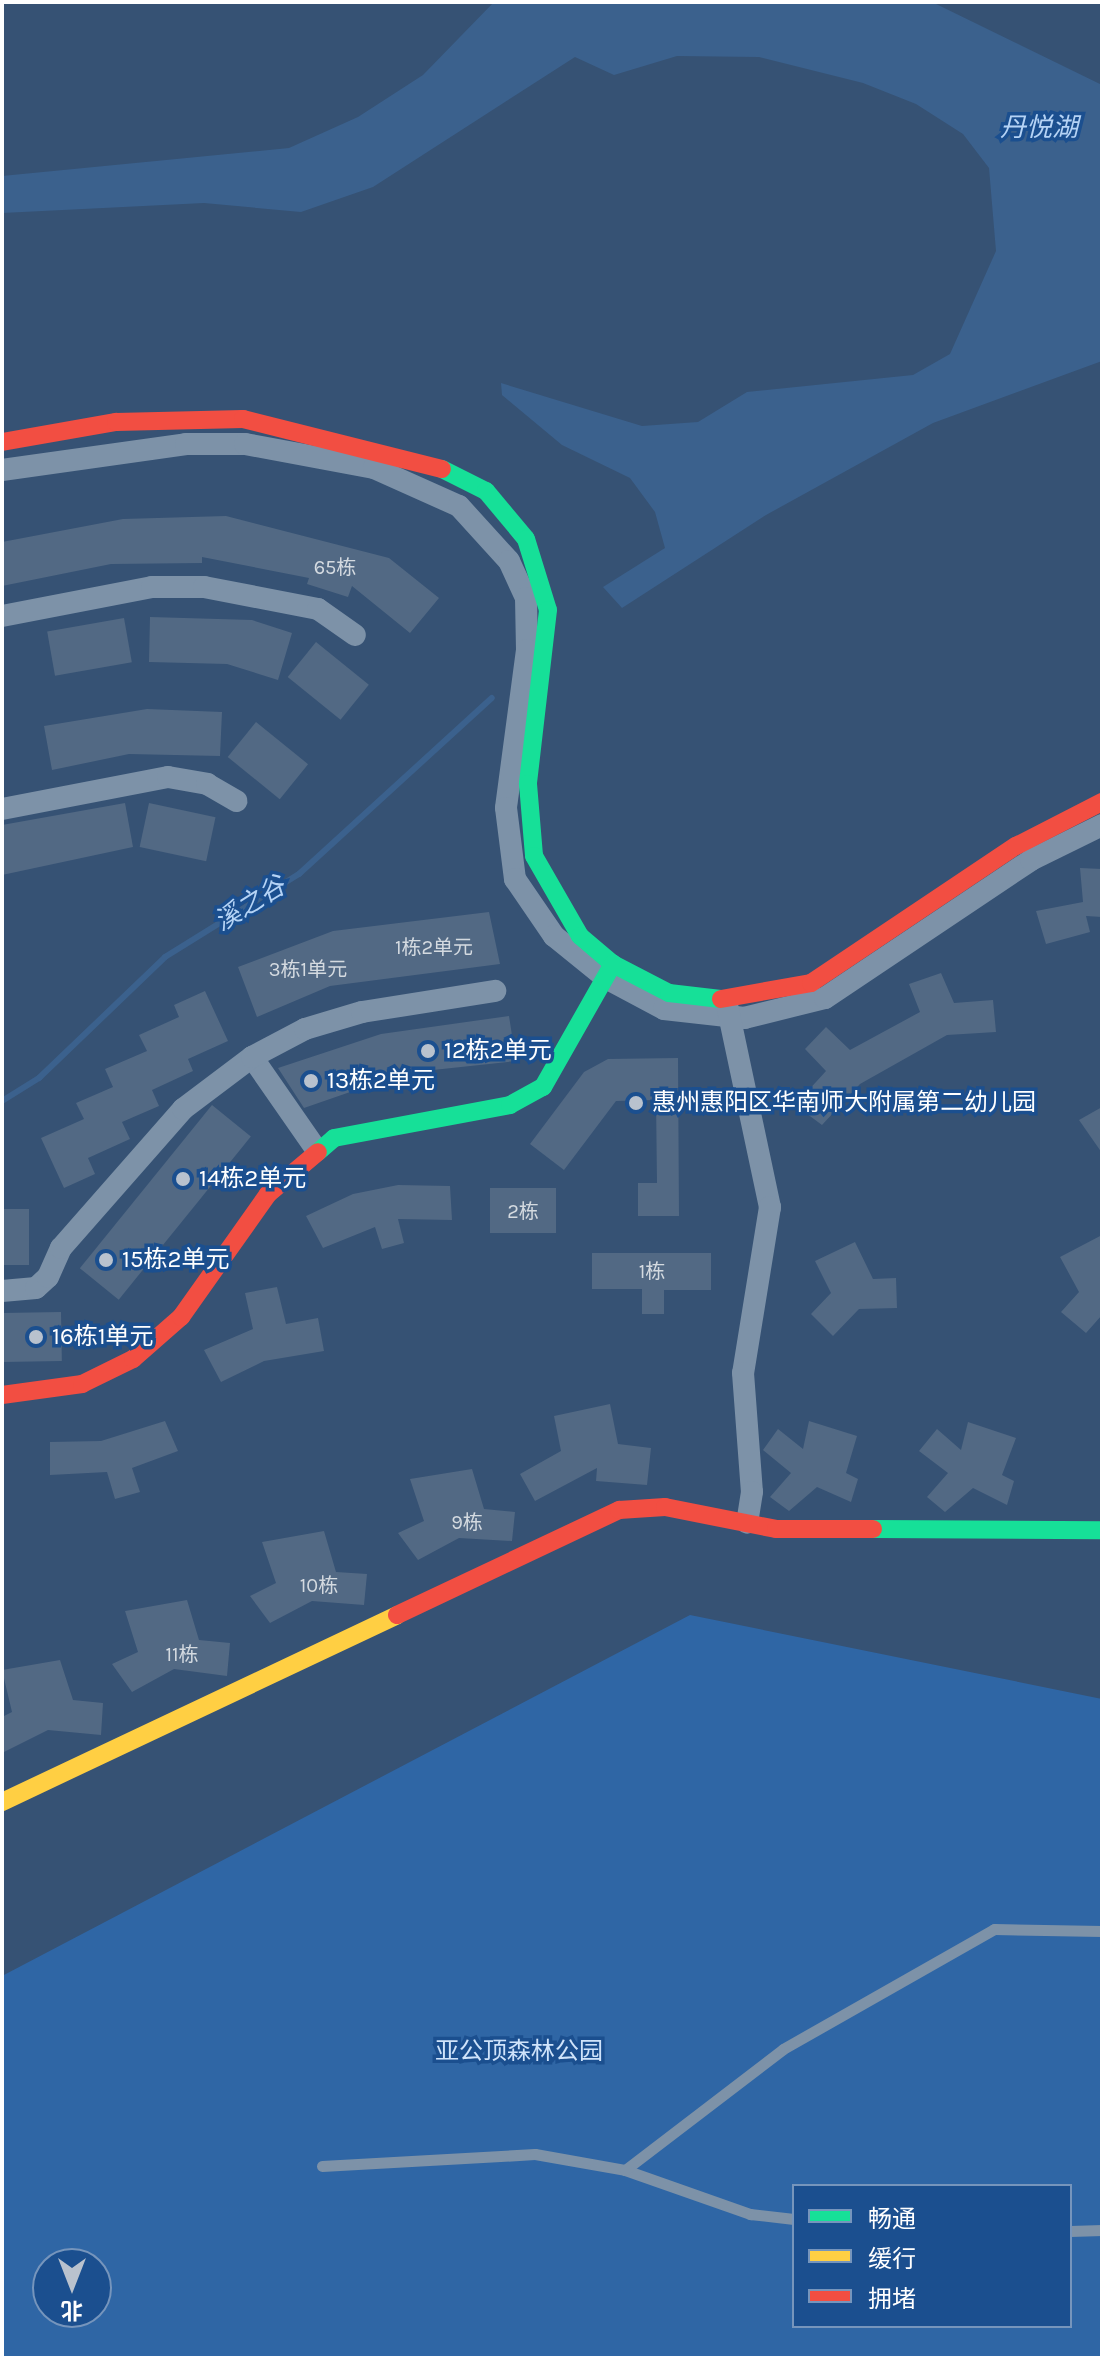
<!DOCTYPE html>
<html>
<head>
<meta charset="utf-8">
<style>
  body { margin:0 }
  #map { position:relative; width:1104px; height:2360px; overflow:hidden; background:#365274; font-family:Karla,"Noto Sans SC",sans-serif }
  div>[style] { position:absolute }
  [style*='--x'] { left:calc(var(--x)*1px); top:calc(var(--y)*1px); width:calc(var(--w)*1px); rotate:calc(var(--a)*1deg) }
  .green>* { inset:0; background:#2f66a5 }
  .water>* { inset:0; background:#3b618d }
  .stream>* { height:6px; margin:-3px; padding:0 3px; transform-origin:3px; border-radius:3px; background:#3b618d }
  .building>* { inset:0; background:#526984; transform-origin:0 0 }
  .lane>* { height:11px; margin:-5.5px; padding:0 5.5px; transform-origin:5.5px; border-radius:5.5px; background:#7d92a8 }
  .street>* { height:22px; margin:-11px; padding:0 11px; transform-origin:11px; border-radius:11px; background:#7d92a8 }
  .fast>* { height:18px; margin:-9px; padding:0 9px; transform-origin:9px; border-radius:9px; background:#16e098 }
  .slow>* { height:18px; margin:-9px; padding:0 9px; transform-origin:9px; border-radius:9px; background:#ffcf43 }
  .jam>* { height:18px; margin:-9px; padding:0 9px; transform-origin:9px; border-radius:9px; background:#f24e42 }
  .dots>* { width:22px; height:22px; translate:-50% -50%; box-sizing:border-box; border:4px solid #1b4f8f; border-radius:50% }
  span { translate:-50% -50%; white-space:nowrap; text-align:center; line-height:1.15; -webkit-text-stroke:7px #1b4f8f; paint-order:stroke }
  .number-label { font-size:20px; color:#d4dae0 }
  .number-label span { -webkit-text-stroke-width:0 }
  .poi-label { font-size:24px; color:#fff }
  .left { translate:0 -50%; text-align:left }
  .park-label { font-size:24px; color:#cfe3fa }
  .water-label { font-size:26px; color:#b5d3f5; font-style:italic }
  .frame { position:absolute; inset:0; border:4px solid #fff; pointer-events:none }
  .legend { position:absolute; left:792px; top:2184px; width:280px; height:144px; box-sizing:border-box; background:#1b4f8f; border:2px solid #7695bc; margin:0; padding:10px 14px; list-style:none; font-size:24px; color:#fff }
  .legend li { display:flex; align-items:center; gap:16px; height:40px }
  .legend b { width:40px; border:2px solid #7695bc }
  .north { position:absolute; left:32px; top:2248px; width:80px; height:80px; box-sizing:border-box; background:#1b4f8f; border:2px solid #7695bc; border-radius:50%; rotate:180deg; font-size:22px; font-weight:700; line-height:32px; text-align:center; color:#fff }
  .north::after { content:''; display:block; margin:auto; width:28px; height:36px; background:#b9c2ce; clip-path:polygon(50% 0,100% 100%,50% 72%,0 100%) }
</style>
</head>
<body>
<div id="map">
  <div class="green">
    <i style="clip-path:polygon(evenodd,690px 1615px,1102px 1699px,1102px 2358px,2px 2358px,2px 1976px,690px 1615px,794px 2186px,1070px 2186px,1070px 2326px,794px 2326px,794px 2186px,690px 1615px,48px 2264px,96px 2264px,96px 2312px,48px 2312px,48px 2264px)"></i>
  </div>
  <div class="water">
    <i style="clip-path:polygon(494px 2px,932px 2px,1102px 85px,1102px 361px,933px 423px,766px 515px,622px 608px,603px 587px,665px 548px,655px 512px,630px 478px,562px 445px,502px 395px,501px 383px,642px 426px,698px 422px,747px 392px,913px 375px,950px 354px,996px 251px,989px 168px,963px 134px,916px 104px,863px 83px,759px 57px,677px 56px,614px 75px,575px 57px,373px 187px,301px 212px,204px 203px,2px 213px,2px 176px,289px 148px,358px 117px,423px 75px)"></i>
  </div>
  <div class="stream">
    <i style="--x:2;--y:1101;--w:44;--a:-31.9"></i>
    <i style="--x:39;--y:1078;--w:175;--a:-43.8"></i>
    <i style="--x:165;--y:957;--w:158;--a:-31.8"></i>
    <i style="--x:299;--y:874;--w:261;--a:-42.4"></i>
  </div>
  <div class="building">
    <i style="clip-path:polygon(226px 516px,389px 558px,439px 598px,410px 633px,352px 586px,348px 597px,307px 584px,309px 578px,202px 557px,202px 563px,111px 564px,2px 586px,2px 542px,123px 519px)"></i>
    <i style="clip-path:polygon(150px 617px,252px 620px,292px 633px,278px 680px,227px 664px,149px 662px)"></i>
    <i style="left:124px;top:618px;width:45px;height:78px;rotate:80deg"></i>
    <i style="left:316px;top:642px;width:68px;height:45px;rotate:39deg"></i>
    <i style="clip-path:polygon(147px 709px,222px 712px,220px 756px,129px 754px,52px 770px,44px 726px)"></i>
    <i style="left:256px;top:722px;width:67px;height:45px;rotate:39deg"></i>
    <i style="clip-path:polygon(125px 803px,133px 847px,2px 875px,2px 825px)"></i>
    <i style="left:149px;top:803px;width:68px;height:45px;rotate:12deg"></i>
    <i style="clip-path:polygon(1080px 868px,1102px 869px,1102px 917px,1086px 916px,1090px 932px,1046px 944px,1036px 911px,1083px 902px)"></i>
    <i style="clip-path:polygon(489px 912px,500px 964px,330px 986px,257px 1017px,238px 967px,333px 931px)"></i>
    <i style="clip-path:polygon(941px 973px,954px 1003px,993px 1000px,996px 1032px,947px 1035px,860px 1084px,822px 1125px,795px 1105px,826px 1071px,805px 1049px,826px 1027px,850px 1050px,920px 1012px,909px 984px)"></i>
    <i style="clip-path:polygon(205px 991px,228px 1041px,188px 1059px,193px 1071px,152px 1090px,159px 1106px,122px 1122px,130px 1139px,88px 1158px,95px 1174px,64px 1188px,41px 1138px,84px 1119px,76px 1103px,113px 1087px,105px 1069px,147px 1051px,139px 1035px,179px 1017px,174px 1005px)"></i>
    <i style="clip-path:polygon(509px 1016px,516px 1061px,405px 1073px,304px 1108px,278px 1068px,381px 1034px)"></i>
    <i style="clip-path:polygon(678px 1058px,679px 1216px,638px 1216px,638px 1183px,657px 1183px,656px 1100px,616px 1101px,564px 1170px,530px 1144px,584px 1072px,608px 1059px)"></i>
    <i style="left:212px;top:1105px;width:50px;height:210px;rotate:39deg"></i>
    <i style="clip-path:polygon(1102px 1107px,1102px 1153px,1079px 1120px)"></i>
    <i style="clip-path:polygon(398px 1185px,450px 1186px,452px 1220px,398px 1219px,404px 1243px,382px 1249px,375px 1227px,323px 1248px,306px 1216px,353px 1194px)"></i>
    <i style="left:490px;top:1188px;width:66px;height:45px"></i>
    <i style="left:2px;top:1209px;width:27px;height:56px"></i>
    <i style="clip-path:polygon(1102px 1235px,1102px 1315px,1086px 1333px,1061px 1312px,1079px 1292px,1060px 1257px)"></i>
    <i style="clip-path:polygon(855px 1242px,873px 1279px,896px 1278px,897px 1308px,859px 1309px,833px 1336px,811px 1314px,831px 1293px,815px 1261px)"></i>
    <i style="clip-path:polygon(592px 1253px,711px 1253px,711px 1290px,664px 1290px,664px 1314px,642px 1314px,642px 1289px,592px 1289px)"></i>
    <i style="clip-path:polygon(277px 1287px,286px 1324px,318px 1318px,324px 1351px,264px 1361px,221px 1382px,204px 1350px,253px 1329px,245px 1293px)"></i>
    <i style="left:61px;top:1312px;width:49px;height:59px;rotate:89deg"></i>
    <i style="clip-path:polygon(610px 1404px,618px 1444px,651px 1448px,647px 1485px,596px 1481px,597px 1468px,535px 1501px,520px 1474px,561px 1451px,554px 1416px)"></i>
    <i style="clip-path:polygon(165px 1421px,178px 1451px,132px 1468px,140px 1492px,115px 1499px,107px 1472px,50px 1475px,50px 1442px,101px 1441px)"></i>
    <i style="clip-path:polygon(809px 1421px,857px 1436px,846px 1473px,858px 1479px,851px 1502px,817px 1487px,789px 1511px,770px 1497px,791px 1473px,763px 1450px,778px 1429px,803px 1449px)"></i>
    <i style="clip-path:polygon(968px 1422px,1016px 1438px,1002px 1475px,1014px 1481px,1007px 1505px,973px 1488px,945px 1512px,927px 1497px,948px 1473px,919px 1451px,937px 1429px,961px 1450px)"></i>
    <i style="clip-path:polygon(472px 1469px,484px 1509px,515px 1512px,512px 1541px,459px 1538px,418px 1560px,398px 1533px,424px 1521px,410px 1479px)"></i>
    <i style="clip-path:polygon(324px 1531px,336px 1572px,367px 1574px,364px 1605px,312px 1601px,270px 1623px,250px 1596px,276px 1583px,262px 1542px)"></i>
    <i style="clip-path:polygon(187px 1600px,199px 1640px,230px 1643px,227px 1676px,174px 1669px,132px 1692px,112px 1664px,138px 1652px,125px 1611px)"></i>
    <i style="clip-path:polygon(60px 1660px,73px 1700px,103px 1703px,101px 1735px,48px 1730px,2px 1753px,2px 1717px,12px 1712px,2px 1670px)"></i>
  </div>
  <div class="lane">
    <i style="--x:322;--y:2166;--w:213;--a:-3.2"></i>
    <i style="--x:535;--y:2154;--w:91;--a:10.1"></i>
    <i style="--x:625;--y:2170;--w:133;--a:19.4"></i>
    <i style="--x:750;--y:2214;--w:44;--a:6.5"></i>
    <i style="--x:625;--y:2170;--w:199;--a:-37.4"></i>
    <i style="--x:783;--y:2049;--w:243;--a:-29.6"></i>
    <i style="--x:994;--y:1929;--w:108;--a:1.1"></i>
    <i style="--x:1070;--y:2231;--w:32;--a:-2"></i>
  </div>
  <div class="street">
    <i style="--x:2;--y:470;--w:186;--a:-8"></i>
    <i style="--x:186;--y:444;--w:59;--a:0"></i>
    <i style="--x:245;--y:444;--w:131;--a:10.5"></i>
    <i style="--x:374;--y:468;--w:93;--a:24.1"></i>
    <i style="--x:459;--y:506;--w:74;--a:47.7"></i>
    <i style="--x:509;--y:561;--w:41;--a:65.3"></i>
    <i style="--x:526;--y:598;--w:52;--a:88.9"></i>
    <i style="--x:527;--y:650;--w:159;--a:97.6"></i>
    <i style="--x:506;--y:808;--w:72;--a:82.8"></i>
    <i style="--x:515;--y:879;--w:69;--a:55.6"></i>
    <i style="--x:554;--y:936;--w:67;--a:38.9"></i>
    <i style="--x:606;--y:978;--w:66;--a:28.1"></i>
    <i style="--x:664;--y:1009;--w:81;--a:6.4"></i>
    <i style="--x:744;--y:1018;--w:83;--a:-13.9"></i>
    <i style="--x:825;--y:998;--w:248;--a:-33.8"></i>
    <i style="--x:1031;--y:860;--w:79;--a:-26.2"></i>
    <i style="--x:2;--y:616;--w:153;--a:-10.9"></i>
    <i style="--x:152;--y:587;--w:52;--a:0"></i>
    <i style="--x:204;--y:587;--w:116;--a:10.9"></i>
    <i style="--x:318;--y:609;--w:45;--a:35.1"></i>
    <i style="--x:2;--y:809;--w:169;--a:-10.9"></i>
    <i style="--x:168;--y:777;--w:40;--a:10"></i>
    <i style="--x:207;--y:784;--w:34;--a:30"></i>
    <i style="--x:727;--y:1005;--w:207;--a:78"></i>
    <i style="--x:770;--y:1207;--w:168;--a:99.2"></i>
    <i style="--x:743;--y:1373;--w:119;--a:85.7"></i>
    <i style="--x:752;--y:1492;--w:31;--a:99"></i>
    <i style="--x:252;--y:1057;--w:112;--a:55.2"></i>
    <i style="--x:2;--y:1291;--w:34;--a:-5"></i>
    <i style="--x:36;--y:1288;--w:16;--a:-43"></i>
    <i style="--x:48;--y:1277;--w:32;--a:-66"></i>
    <i style="--x:61;--y:1248;--w:185;--a:-48.7"></i>
    <i style="--x:183;--y:1109;--w:86;--a:-37"></i>
    <i style="--x:252;--y:1057;--w:60;--a:-27.8"></i>
    <i style="--x:305;--y:1029;--w:59;--a:-16.6"></i>
    <i style="--x:362;--y:1012;--w:135;--a:-9"></i>
  </div>
  <div class="fast">
    <i style="--x:442;--y:469;--w:49;--a:26.6"></i>
    <i style="--x:486;--y:491;--w:62;--a:50.2"></i>
    <i style="--x:526;--y:539;--w:74;--a:72.8"></i>
    <i style="--x:548;--y:610;--w:175;--a:96.6"></i>
    <i style="--x:528;--y:784;--w:72;--a:85.2"></i>
    <i style="--x:534;--y:856;--w:92;--a:60.1"></i>
    <i style="--x:580;--y:936;--w:43;--a:40.3"></i>
    <i style="--x:613;--y:964;--w:63;--a:27.4"></i>
    <i style="--x:669;--y:993;--w:52;--a:6.6"></i>
    <i style="--x:318;--y:1152;--w:21;--a:-41"></i>
    <i style="--x:334;--y:1138;--w:179;--a:-10.6"></i>
    <i style="--x:510;--y:1105;--w:38;--a:-29"></i>
    <i style="--x:543;--y:1087;--w:142;--a:-60.4"></i>
    <i style="--x:873;--y:1529;--w:229;--a:0.3"></i>
  </div>
  <div class="slow">
    <i style="--x:2;--y:1802;--w:437;--a:-25.3"></i>
  </div>
  <div class="jam">
    <i style="--x:2;--y:442;--w:116;--a:-10"></i>
    <i style="--x:116;--y:422;--w:127;--a:-1.4"></i>
    <i style="--x:243;--y:419;--w:205;--a:14.1"></i>
    <i style="--x:721;--y:999;--w:91;--a:-10.1"></i>
    <i style="--x:811;--y:983;--w:247;--a:-33.8"></i>
    <i style="--x:1016;--y:846;--w:97;--a:-27.1"></i>
    <i style="--x:2;--y:1395;--w:81;--a:-7.8"></i>
    <i style="--x:82;--y:1384;--w:57;--a:-26.1"></i>
    <i style="--x:133;--y:1359;--w:64;--a:-41.2"></i>
    <i style="--x:181;--y:1317;--w:151;--a:-54.7"></i>
    <i style="--x:268;--y:1194;--w:65;--a:-40"></i>
    <i style="--x:397;--y:1615;--w:246;--a:-25.3"></i>
    <i style="--x:619;--y:1510;--w:46;--a:-3.7"></i>
    <i style="--x:665;--y:1507;--w:113;--a:11.2"></i>
    <i style="--x:776;--y:1529;--w:97;--a:0"></i>
  </div>
  <div class="dots">
    <i style="left:428px;top:1051px;background:#b9c2ce"></i>
    <i style="left:311px;top:1081px;background:#b9c2ce"></i>
    <i style="left:636px;top:1103px;background:#b9c2ce"></i>
    <i style="left:183px;top:1179px;background:#b9c2ce"></i>
    <i style="left:106px;top:1260px;background:#b9c2ce"></i>
    <i style="left:36px;top:1337px;background:#b9c2ce"></i>
  </div>
  <div class="number-label">
    <span style="left:335px;top:567px">65栋</span>
    <span style="left:434px;top:947px">1栋2单元</span>
    <span style="left:308px;top:969px">3栋1单元</span>
    <span style="left:523px;top:1211px">2栋</span>
    <span style="left:652px;top:1271px">1栋</span>
    <span style="left:467px;top:1522px">9栋</span>
    <span style="left:319px;top:1585px">10栋</span>
    <span style="left:182px;top:1654px">11栋</span>
  </div>
  <div class="poi-label">
    <span class="left" style="left:444px;top:1051px">12栋2单元</span>
    <span class="left" style="left:327px;top:1081px">13栋2单元</span>
    <span class="left" style="left:652px;top:1103px">惠州惠阳区华南师大附属第二幼儿园</span>
    <span class="left" style="left:199px;top:1179px">14栋2单元</span>
    <span class="left" style="left:122px;top:1260px">15栋2单元</span>
    <span class="left" style="left:52px;top:1337px">16栋1单元</span>
  </div>
  <div class="park-label">
    <span style="left:519px;top:2052px">亚公顶森林公园</span>
  </div>
  <div class="water-label">
    <span style="left:1039px;top:128px">丹悦湖</span>
    <span style="left:250px;top:904px;rotate:-32deg">溪之谷</span>
  </div>
  <div class="frame"></div>
  <ul class="legend">
  <li><b style="height:10px;background:#16e098"></b>畅通</li>
  <li><b style="height:10px;background:#ffcf43"></b>缓行</li>
  <li><b style="height:10px;background:#f24e42"></b>拥堵</li>
  </ul>
  <div class="north">北</div>
</div>
</body>
</html>
